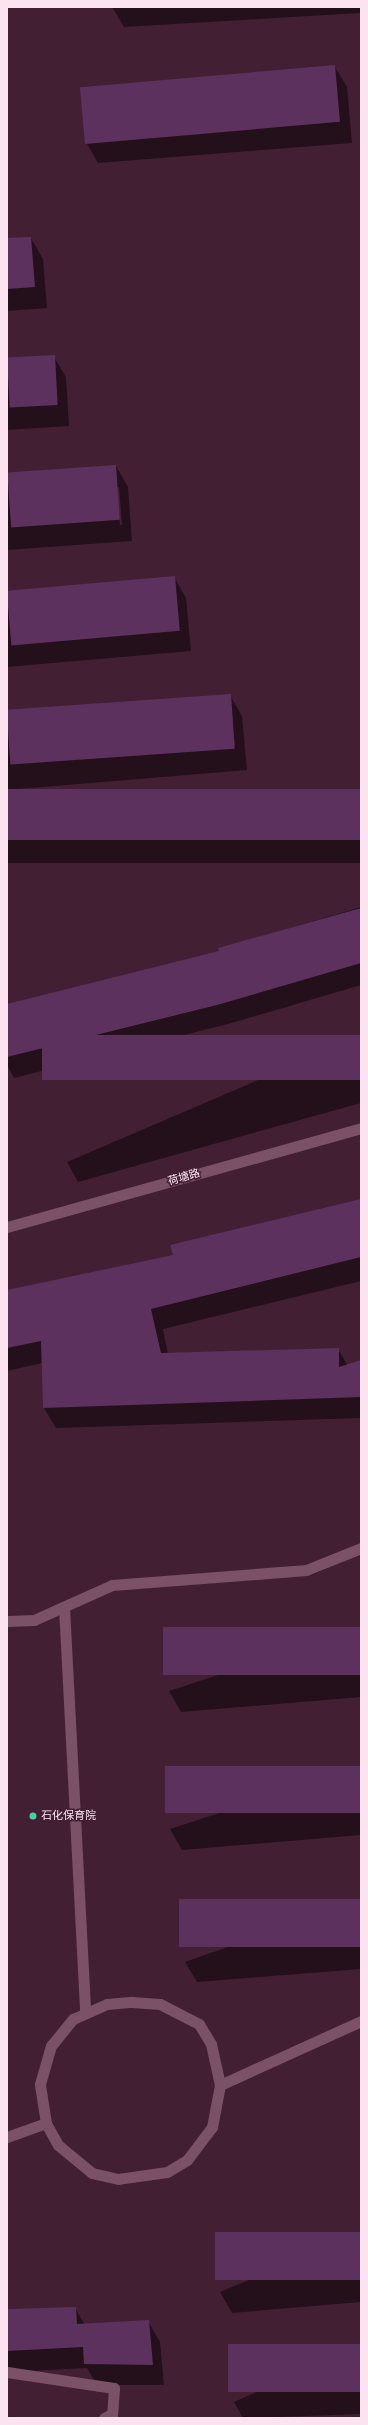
<!DOCTYPE html>
<html>
<head>
<meta charset="utf-8">
<style>
  body { margin:0 }
  #map { position:relative; width:368px; height:2425px; overflow:hidden; background:#431f34; font-family:Bitter,"Noto Sans SC",serif }
  div>[style] { position:absolute }
  [style*='--x'] { left:calc(var(--x)*1px); top:calc(var(--y)*1px); width:calc(var(--w)*1px); rotate:calc(var(--a)*1deg) }
  .shadow>* { inset:0; background:#0007; transform-origin:0 0 }
  .building>* { inset:0; background:#5c315d; transform-origin:0 0 }
  .service>* { height:11px; margin:-5.5px; padding:0 5.5px; transform-origin:5.5px; border-radius:5.5px; background:#7a5167 }
  .minor>* { height:11px; margin:-5.5px; padding:0 5.5px; transform-origin:5.5px; border-radius:5.5px; background:#7a5167 }
  .tertiary>* { height:11px; margin:-5.5px; padding:0 5.5px; transform-origin:5.5px; border-radius:5.5px; background:#7a5167 }
  .dots>* { width:11px; height:11px; translate:-50% -50%; box-sizing:border-box; border:2px solid #431f34; border-radius:50% }
  span { translate:-50% -50%; white-space:nowrap; text-align:center; line-height:1.15; -webkit-text-stroke:3px #431f34; paint-order:stroke }
  .street-label { font-size:11px; color:#fce3f0 }
  .poi-label { font-size:11px; color:#fce3f0 }
  .left { translate:0 -50%; text-align:left }
  .frame { position:absolute; inset:0; border:8px solid #fce3f0; pointer-events:none }
</style>
</head>
<body>
<div id="map">
  <div class="shadow">
    <i style="clip-path:polygon(112px 7px,361px 7px,361px 13px,124px 27px)"></i>
    <i style="clip-path:polygon(335px 67px,347px 87px,352px 143px,98px 163px,86px 142px)"></i>
    <i style="clip-path:polygon(31px 238px,43px 259px,47px 308px,7px 311px,7px 239px)"></i>
    <i style="clip-path:polygon(54px 357px,66px 377px,69px 426px,7px 430px,7px 359px)"></i>
    <i style="clip-path:polygon(evenodd,116px 466px,128px 487px,132px 541px,7px 550px,7px 474px,116px 466px,117px 487px,119px 487px,122px 525px,120px 525px,117px 487px)"></i>
    <i style="clip-path:polygon(174px 577px,186px 598px,191px 651px,7px 667px,7px 591px)"></i>
    <i style="clip-path:polygon(230px 695px,242px 716px,247px 770px,7px 790px,7px 714px)"></i>
    <i style="left:361px;top:789px;width:74px;height:366px;rotate:90deg"></i>
    <i style="clip-path:polygon(361px 907px,361px 985px,228px 1024px,14px 1078px,7px 1065px,7px 1005px,220px 952px,220px 949px)"></i>
    <i style="clip-path:polygon(361px 1036px,361px 1103px,78px 1182px,67px 1162px)"></i>
    <i style="clip-path:polygon(361px 1200px,361px 1281px,163px 1329px,168px 1354px,338px 1349px,348px 1366px,361px 1361px,361px 1418px,56px 1428px,44px 1408px,42px 1363px,7px 1371px,7px 1291px,174px 1256px)"></i>
    <i style="clip-path:polygon(361px 1628px,361px 1697px,181px 1712px,169px 1691px)"></i>
    <i style="clip-path:polygon(361px 1767px,361px 1835px,182px 1850px,170px 1829px)"></i>
    <i style="clip-path:polygon(361px 1900px,361px 1969px,197px 1982px,185px 1962px)"></i>
    <i style="clip-path:polygon(361px 2233px,361px 2302px,232px 2313px,220px 2292px)"></i>
    <i style="clip-path:polygon(75px 2308px,85px 2325px,148px 2321px,160px 2342px,164px 2385px,97px 2385px,87px 2368px,11px 2372px,7px 2365px,7px 2310px)"></i>
    <i style="clip-path:polygon(361px 2345px,361px 2414px,243px 2418px,234px 2402px)"></i>
  </div>
  <div class="building">
    <i style="left:335px;top:65px;width:57px;height:256px;rotate:85deg"></i>
    <i style="clip-path:polygon(31px 237px,35px 287px,7px 289px,7px 238px)"></i>
    <i style="left:55px;top:355px;width:50px;height:48px;rotate:87deg"></i>
    <i style="left:116px;top:465px;width:55px;height:109px;rotate:86deg"></i>
    <i style="left:175px;top:576px;width:55px;height:169px;rotate:85deg"></i>
    <i style="left:231px;top:694px;width:55px;height:225px;rotate:86deg"></i>
    <i style="left:361px;top:789px;width:51px;height:365px;rotate:90deg"></i>
    <i style="clip-path:polygon(361px 908px,361px 963px,217px 1005px,7px 1057px,7px 1004px,219px 951px,218px 948px)"></i>
    <i style="left:361px;top:1035px;width:45px;height:319px;rotate:90deg"></i>
    <i style="clip-path:polygon(361px 1199px,361px 1257px,151px 1309px,161px 1353px,339px 1348px,339px 1367px,361px 1360px,361px 1397px,43px 1408px,41px 1341px,7px 1348px,7px 1290px,173px 1255px,170px 1245px)"></i>
    <i style="left:361px;top:1627px;width:48px;height:198px;rotate:90deg"></i>
    <i style="left:361px;top:1766px;width:47px;height:196px;rotate:90deg"></i>
    <i style="left:361px;top:1899px;width:48px;height:182px;rotate:90deg"></i>
    <i style="left:361px;top:2232px;width:48px;height:146px;rotate:90deg"></i>
    <i style="clip-path:polygon(76px 2307px,77px 2324px,149px 2320px,153px 2365px,84px 2364px,83px 2347px,7px 2351px,7px 2309px)"></i>
    <i style="left:361px;top:2344px;width:48px;height:133px;rotate:90deg"></i>
  </div>
  <div class="service">
    <i style="--x:64;--y:1607;--w:405;--a:87"></i>
    <i style="--x:7;--y:1621;--w:27;--a:-2"></i>
    <i style="--x:34;--y:1620;--w:85;--a:-24.2"></i>
    <i style="--x:112;--y:1585;--w:195;--a:-4.4"></i>
    <i style="--x:306;--y:1570;--w:59;--a:-21.8"></i>
    <i style="--x:7;--y:2372;--w:108;--a:8.5"></i>
    <i style="--x:114;--y:2388;--w:26;--a:94"></i>
    <i style="--x:112;--y:2414;--w:9;--a:153"></i>
  </div>
  <div class="minor">
    <i style="--x:7;--y:1227;--w:368;--a:-15.6"></i>
    <i style="--x:132;--y:2002;--w:28;--a:4"></i>
    <i style="--x:160;--y:2004;--w:44;--a:27.1"></i>
    <i style="--x:199;--y:2024;--w:23;--a:59"></i>
    <i style="--x:211;--y:2044;--w:42;--a:77.6"></i>
    <i style="--x:220;--y:2085;--w:43;--a:100.8"></i>
    <i style="--x:212;--y:2127;--w:41;--a:127.1"></i>
    <i style="--x:187;--y:2160;--w:23;--a:149"></i>
    <i style="--x:167;--y:2172;--w:49;--a:171.9"></i>
    <i style="--x:118;--y:2179;--w:27;--a:-167"></i>
    <i style="--x:92;--y:2173;--w:44;--a:-140.5"></i>
    <i style="--x:58;--y:2145;--w:25;--a:-119"></i>
    <i style="--x:46;--y:2123;--w:39;--a:-99"></i>
    <i style="--x:40;--y:2084;--w:40;--a:-74"></i>
    <i style="--x:51;--y:2046;--w:35;--a:-51"></i>
    <i style="--x:73;--y:2019;--w:37;--a:-24"></i>
    <i style="--x:107;--y:2004;--w:25;--a:-5"></i>
    <i style="--x:220;--y:2085;--w:155;--a:-24.4"></i>
  </div>
  <div class="tertiary">
    <i style="--x:7;--y:2137;--w:41;--a:-19.7"></i>
  </div>
  <div class="dots">
    <i style="left:33px;top:1816px;background:#3fd4a2"></i>
  </div>
  <div class="street-label">
    <span style="left:184px;top:1178px;rotate:-16deg">荷塘路</span>
  </div>
  <div class="poi-label">
    <span class="left" style="left:41px;top:1816px">石化保育院</span>
  </div>
  <div class="frame"></div>
</div>
</body>
</html>
